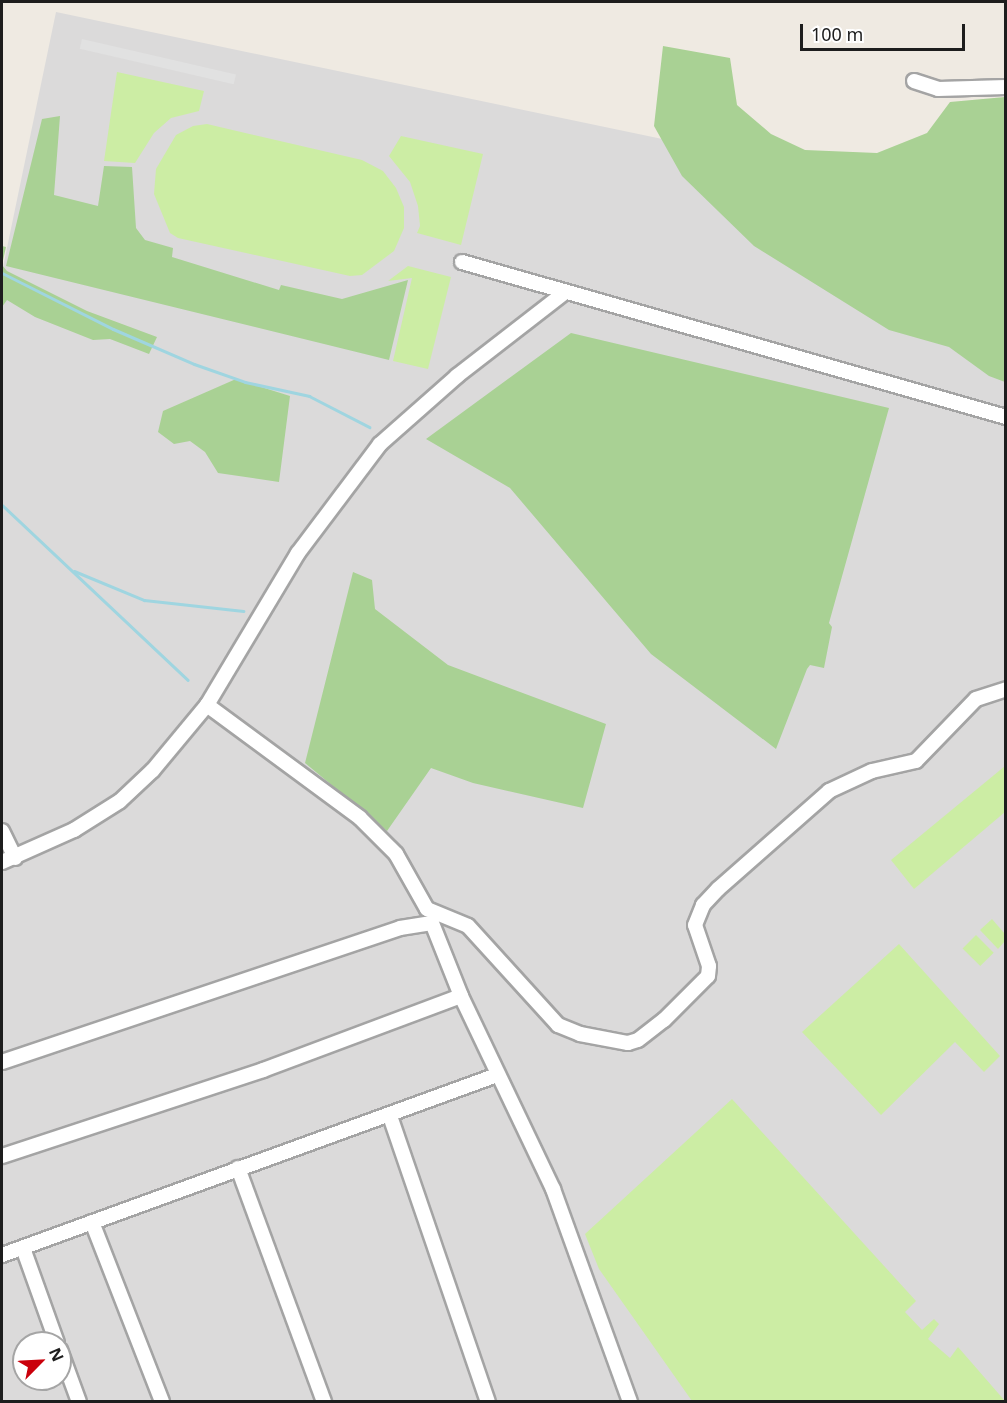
<!DOCTYPE html>
<html>
<head>
<meta charset="utf-8">
<style>
  body { margin:0 }
  #map { position:relative; width:1007px; height:1403px; overflow:hidden; background:#efeae2; font-family:"Noto Sans",sans-serif }
  div>[style] { position:absolute }
  [style*='--x'] { left:calc(var(--x)*1px); top:calc(var(--y)*1px); width:calc(var(--w)*1px); rotate:calc(var(--a)*1deg) }
  .residential>* { inset:0; background:#dbdada }
  .grass>* { inset:0; background:#cceda4; transform-origin:0 0 }
  .forest>* { inset:0; background:#a9d194 }
  .parking>* { inset:0; background:#e1e1e1; transform-origin:0 0 }
  .stream>* { height:3px; margin:-1.5px; padding:0 1.5px; transform-origin:1.5px; border-radius:1.5px; background:#9fd5e0 }
  .roads { filter:drop-shadow(2px 0 #a4a4a4) drop-shadow(-2px 0 #a4a4a4) drop-shadow(0 2px #a4a4a4) drop-shadow(0 -2px #a4a4a4) }
  .minor>* { height:14px; margin:-7px; padding:0 7px; transform-origin:7px; border-radius:7px; background:#fff }
  span { translate:-50% -50%; white-space:nowrap; text-align:center; line-height:1.15; -webkit-text-stroke:4.5px #fff; paint-order:stroke }
  .frame { position:absolute; inset:0; border:3px solid #1d1d1d; pointer-events:none }
  .north { position:absolute; left:12px; top:1331px; width:60px; height:60px; box-sizing:border-box; background:#fff; border:2px solid #a5a5a5; border-radius:50%; rotate:66deg; font-size:16px; font-weight:700; line-height:24px; text-align:center; color:#1d1d1d }
  .north::after { content:''; display:block; margin:auto; width:21px; height:27px; background:#ca000b; clip-path:polygon(50% 0,100% 100%,50% 72%,0 100%) }
  .scale { position:absolute; left:800px; top:24px; width:165px; height:27px; box-sizing:border-box; border:3px solid #1d1d1d; border-top:0; padding-left:8px; font-size:18px; line-height:21px; white-space:nowrap; color:#1d1d1d; -webkit-text-stroke:4px #fff; paint-order:stroke }
</style>
</head>
<body>
<div id="map">
  <div class="residential">
    <i style="clip-path:polygon(evenodd,56px 12px,844px 177px,1005px 161px,1005px 1401px,2px 1402px,2px 272px,56px 12px,24px 1343px,60px 1343px,60px 1379px,24px 1379px,24px 1343px)"></i>
  </div>
  <div class="grass">
    <i style="clip-path:polygon(117px 72px,204px 91px,199px 111px,171px 118px,154px 133px,135px 163px,104px 161px)"></i>
    <i style="clip-path:polygon(207px 124px,362px 160px,383px 171px,396px 188px,404px 207px,404px 228px,394px 251px,362px 275px,350px 276px,178px 238px,170px 233px,154px 194px,156px 169px,176px 135px,193px 126px)"></i>
    <i style="clip-path:polygon(401px 136px,483px 154px,461px 245px,417px 233px,420px 226px,418px 206px,410px 182px,389px 156px)"></i>
    <i style="clip-path:polygon(408px 266px,451px 277px,428px 369px,393px 361px,412px 278px,388px 281px)"></i>
    <i style="clip-path:polygon(1005px 766px,1005px 812px,914px 889px,891px 860px)"></i>
    <i style="clip-path:polygon(992px 919px,1005px 934px,1005px 941px,998px 949px,980px 930px)"></i>
    <i style="left:976px;top:935px;width:25px;height:19px;rotate:45deg"></i>
    <i style="clip-path:polygon(899px 944px,1000px 1056px,984px 1072px,955px 1042px,881px 1115px,802px 1032px)"></i>
    <i style="clip-path:polygon(732px 1099px,916px 1301px,905px 1312px,922px 1330px,934px 1319px,939px 1324px,928px 1339px,950px 1358px,958px 1347px,1005px 1401px,692px 1401px,599px 1269px,585px 1234px)"></i>
  </div>
  <div class="forest">
    <i style="clip-path:polygon(663px 46px,730px 58px,737px 105px,771px 134px,805px 150px,877px 153px,927px 133px,950px 102px,1005px 97px,1005px 382px,989px 376px,949px 347px,889px 330px,754px 246px,682px 176px,654px 126px)"></i>
    <i style="clip-path:polygon(60px 116px,54px 195px,98px 206px,104px 166px,132px 167px,136px 228px,145px 240px,173px 248px,172px 257px,279px 290px,281px 285px,342px 299px,408px 280px,389px 360px,6px 266px,42px 119px)"></i>
    <i style="clip-path:polygon(2px 246px,6px 247px,2px 265px,7px 271px,87px 311px,157px 337px,149px 354px,110px 339px,93px 340px,35px 317px,7px 300px,2px 307px)"></i>
    <i style="clip-path:polygon(571px 333px,889px 408px,829px 623px,832px 627px,824px 668px,810px 665px,807px 669px,776px 749px,651px 654px,510px 488px,426px 439px)"></i>
    <i style="clip-path:polygon(236px 379px,290px 396px,279px 482px,218px 473px,205px 452px,190px 441px,174px 444px,158px 432px,163px 411px)"></i>
    <i style="clip-path:polygon(353px 572px,372px 580px,375px 609px,448px 665px,606px 724px,583px 808px,473px 783px,431px 768px,387px 831px,305px 763px)"></i>
  </div>
  <div class="parking">
    <i style="left:82px;top:39px;width:158px;height:10px;rotate:13deg"></i>
  </div>
  <div class="stream">
    <i style="--x:2;--y:273;--w:124;--a:26.8"></i>
    <i style="--x:113;--y:329;--w:88;--a:23.4"></i>
    <i style="--x:194;--y:364;--w:54;--a:19.4"></i>
    <i style="--x:245;--y:382;--w:66;--a:12.3"></i>
    <i style="--x:309;--y:396;--w:68;--a:27.3"></i>
    <i style="--x:2;--y:505;--w:255;--a:43.3"></i>
    <i style="--x:74;--y:571;--w:76;--a:22.5"></i>
    <i style="--x:144;--y:600;--w:100;--a:6.3"></i>
  </div>
  <div class="roads">
    <div class="minor">
      <i style="--x:914;--y:81;--w:25;--a:18"></i>
      <i style="--x:938;--y:89;--w:68;--a:-1.7"></i>
      <i style="--x:462;--y:262;--w:566;--a:15.9"></i>
      <i style="--x:207;--y:705;--w:190;--a:36.4"></i>
      <i style="--x:360;--y:818;--w:51;--a:45"></i>
      <i style="--x:396;--y:854;--w:63;--a:60.6"></i>
      <i style="--x:427;--y:909;--w:44;--a:22.5"></i>
      <i style="--x:468;--y:926;--w:134;--a:47.7"></i>
      <i style="--x:558;--y:1025;--w:24;--a:22"></i>
      <i style="--x:580;--y:1034;--w:49;--a:10.6"></i>
      <i style="--x:628;--y:1043;--w:10;--a:-17"></i>
      <i style="--x:638;--y:1040;--w:33;--a:-38"></i>
      <i style="--x:664;--y:1020;--w:62;--a:-45"></i>
      <i style="--x:708;--y:976;--w:10;--a:-84"></i>
      <i style="--x:709;--y:966;--w:43;--a:-108.9"></i>
      <i style="--x:695;--y:925;--w:22;--a:-68"></i>
      <i style="--x:703;--y:905;--w:22;--a:-47"></i>
      <i style="--x:718;--y:889;--w:148;--a:-41.4"></i>
      <i style="--x:829;--y:791;--w:47;--a:-24.9"></i>
      <i style="--x:872;--y:771;--w:45;--a:-12.8"></i>
      <i style="--x:916;--y:761;--w:86;--a:-45.9"></i>
      <i style="--x:976;--y:699;--w:32;--a:-18"></i>
      <i style="--x:2;--y:831;--w:30;--a:64"></i>
      <i style="--x:2;--y:862;--w:79;--a:-24"></i>
      <i style="--x:74;--y:830;--w:54;--a:-32.2"></i>
      <i style="--x:120;--y:801;--w:45;--a:-43.2"></i>
      <i style="--x:153;--y:770;--w:85;--a:-50.3"></i>
      <i style="--x:207;--y:705;--w:177;--a:-59.1"></i>
      <i style="--x:298;--y:553;--w:136;--a:-53"></i>
      <i style="--x:380;--y:444;--w:103;--a:-41.4"></i>
      <i style="--x:457;--y:376;--w:135;--a:-37.8"></i>
      <i style="--x:2;--y:1062;--w:420;--a:-18.6"></i>
      <i style="--x:400;--y:928;--w:32;--a:-9"></i>
      <i style="--x:432;--y:923;--w:79;--a:68.3"></i>
      <i style="--x:461;--y:996;--w:214;--a:64.5"></i>
      <i style="--x:553;--y:1189;--w:226;--a:70.1"></i>
      <i style="--x:390;--y:1116;--w:302;--a:71.1"></i>
      <i style="--x:2;--y:1156;--w:275;--a:-18.2"></i>
      <i style="--x:263;--y:1070;--w:211;--a:-20.5"></i>
      <i style="--x:238;--y:1168;--w:249;--a:69.8"></i>
      <i style="--x:92;--y:1222;--w:193;--a:68.7"></i>
      <i style="--x:23;--y:1248;--w:101;--a:70.3"></i>
      <i style="--x:2;--y:1255;--w:527;--a:-19.98"></i>
      <i style="--x:60;--y:1350;--w:55;--a:69.9"></i>
    </div>
  </div>
  <div class="frame"></div>
  <div class="north">N</div>
  <div class="scale">100 m</div>
</div>
</body>
</html>
